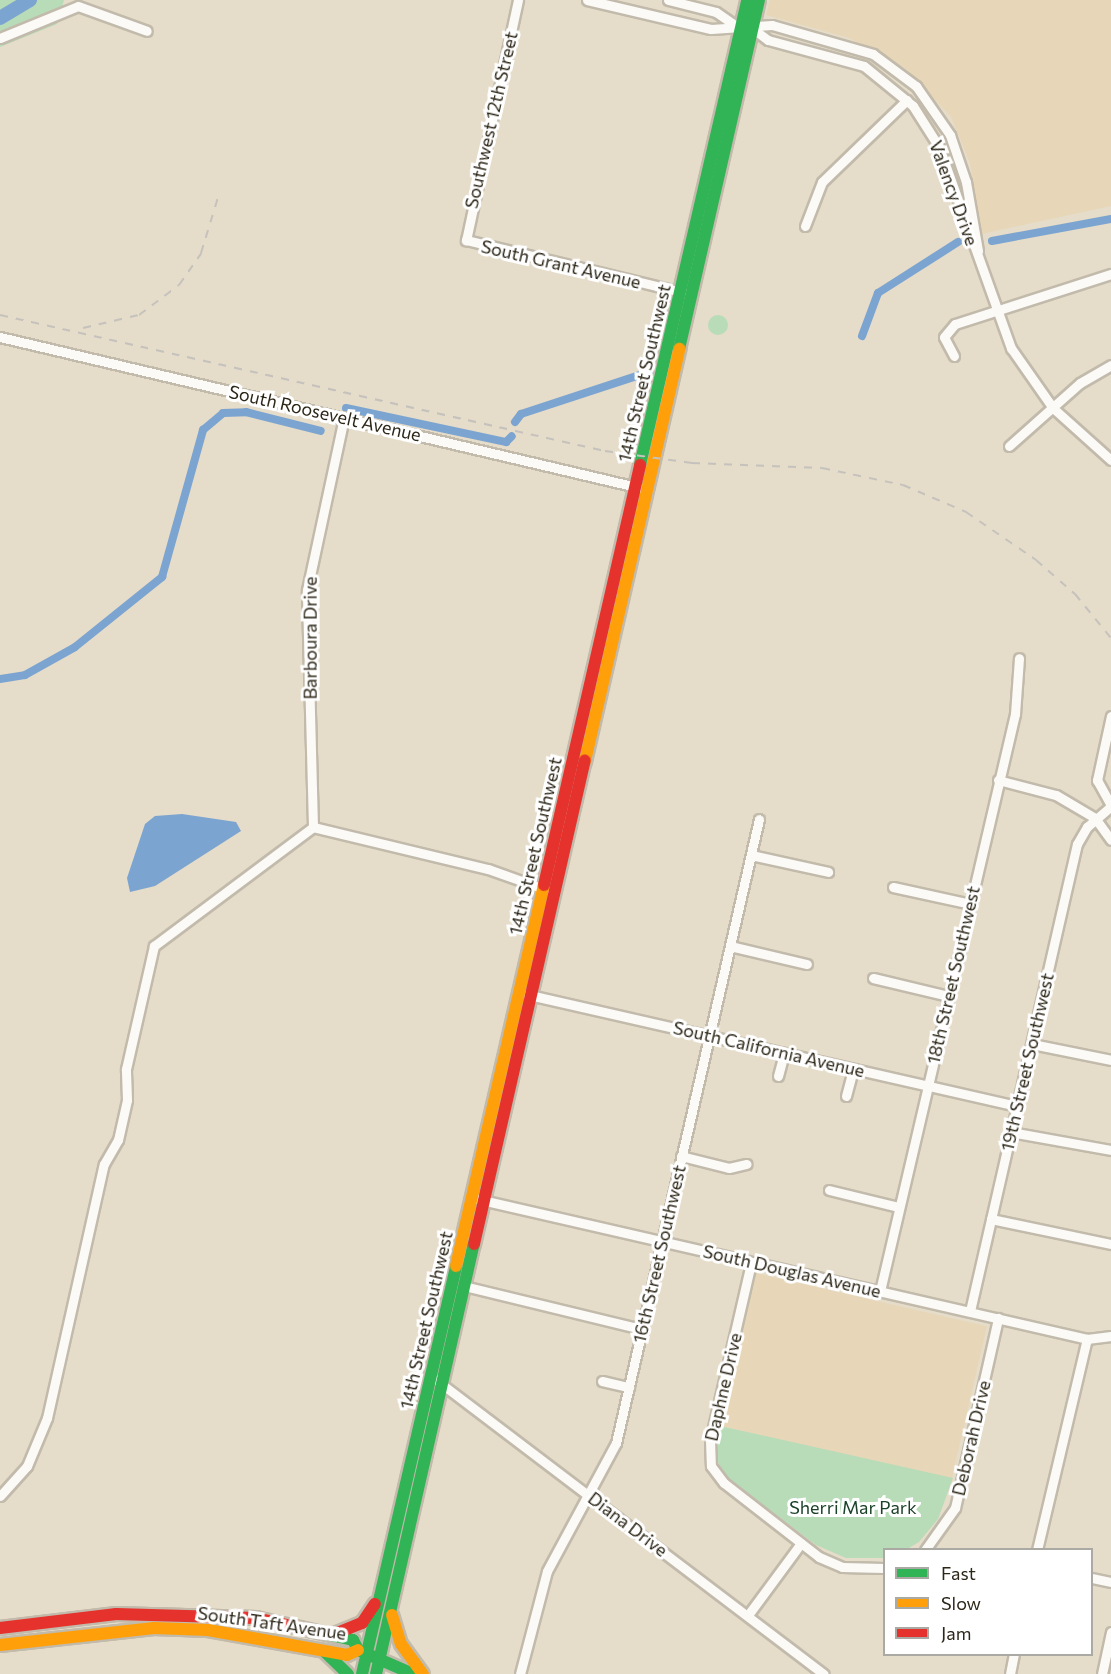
<!DOCTYPE html>
<html>
<head>
<meta charset="utf-8">
<style>
  body { margin:0 }
  #map { position:relative; width:1111px; height:1674px; overflow:hidden; background:#e5dcc9; font-family:Commissioner,sans-serif }
  div>[style] { position:absolute }
  [style*='--x'] { left:calc(var(--x)*1px); top:calc(var(--y)*1px); width:calc(var(--w)*1px); rotate:calc(var(--a)*1deg) }
  .built>* { inset:0; background:#e7d7b8; transform-origin:0 0 }
  .green>* { inset:0; background:#b8dbb8 }
  .round { border-radius:50% }
  .water>* { inset:0; background:#7ca4d0 }
  .canal>* { height:8px; margin:-4px; padding:0 4px; transform-origin:4px; border-radius:4px; background:#7ca4d0 }
  .river>* { height:14px; margin:-7px; padding:0 7px; transform-origin:7px; border-radius:7px; background:#7ca4d0 }
  .roads { filter:drop-shadow(2px 0 #c2baab) drop-shadow(-2px 0 #c2baab) drop-shadow(0 2px #c2baab) drop-shadow(0 -2px #c2baab) }
  .street>* { height:9px; margin:-4.5px; padding:0 4.5px; transform-origin:4.5px; border-radius:4.5px; background:#fbfaf7 }
  .fast>* { height:12px; margin:-6px; padding:0 6px; transform-origin:6px; border-radius:6px; background:#30b455 }
  .slow>* { height:12px; margin:-6px; padding:0 6px; transform-origin:6px; border-radius:6px; background:#ff9f0a }
  .jam>* { height:12px; margin:-6px; padding:0 6px; transform-origin:6px; border-radius:6px; background:#e5322d }
  .rail>* { height:2px; margin-top:-1px; transform-origin:0; background:repeating-linear-gradient(90deg,#c5c2bd 0 8px,transparent 0 16px) }
  span { translate:-50% -50%; white-space:nowrap; text-align:center; line-height:1.15; -webkit-text-stroke:6px #fff; paint-order:stroke }
  .street-label { font-size:18px; color:#2d2719 }
  .park-label { font-size:18px; color:#1b4229 }
  .legend { position:absolute; left:883px; top:1548px; width:210px; height:108px; box-sizing:border-box; background:#fff; border:2px solid #aba9a3; margin:0; padding:8px 10px; list-style:none; font-size:18px; color:#2d2719 }
  .legend li { display:flex; align-items:center; gap:12px; height:30px }
  .legend b { width:30px; border:2px solid #aba9a3 }
</style>
</head>
<body>
<div id="map">
  <div class="built">
    <i style="clip-path:polygon(770px 0,1111px 0,1111px 206px,981px 234px,970px 163px,951px 117px,905px 68px,849px 38px,766px 15px)"></i>
    <i style="left:756px;top:1273px;width:237px;height:157px;rotate:13deg"></i>
  </div>
  <div class="green">
    <i style="clip-path:polygon(0 0,64px 0,57px 24px,0 47px)"></i>
    <i class="round" style="left:708px;top:315px;width:20px;height:20px"></i>
    <i style="clip-path:polygon(720px 1426px,953px 1478px,938px 1519px,919px 1542px,907px 1549px,884px 1550px,884px 1558px,846px 1558px,816px 1545px,725px 1476px,715px 1456px)"></i>
  </div>
  <div class="water">
    <i style="clip-path:polygon(182px 814px,236px 822px,241px 831px,155px 886px,130px 892px,127px 878px,145px 824px,155px 816px)"></i>
  </div>
  <div class="canal">
    <i style="--x:992;--y:241;--w:121;--a:-10.5"></i>
    <i style="--x:862;--y:336;--w:46;--a:-69.6"></i>
    <i style="--x:878;--y:293;--w:95;--a:-32.5"></i>
    <i style="--x:346;--y:408;--w:164;--a:12"></i>
    <i style="--x:506;--y:442;--w:8;--a:-45"></i>
    <i style="--x:515;--y:422;--w:10;--a:-53"></i>
    <i style="--x:521;--y:414;--w:135;--a:-18.2"></i>
    <i style="--x:0;--y:679;--w:25;--a:-9"></i>
    <i style="--x:25;--y:675;--w:57;--a:-29.2"></i>
    <i style="--x:75;--y:647;--w:112;--a:-38.8"></i>
    <i style="--x:162;--y:577;--w:153;--a:-74.4"></i>
    <i style="--x:203;--y:430;--w:26;--a:-40"></i>
    <i style="--x:223;--y:413;--w:23;--a:-2"></i>
    <i style="--x:246;--y:412;--w:77;--a:14.2"></i>
  </div>
  <div class="river">
    <i style="--x:0;--y:18;--w:35;--a:-31"></i>
  </div>
  <div class="roads">
    <div class="street">
      <i style="--x:518;--y:0;--w:246;--a:102.2"></i>
      <i style="--x:466;--y:240;--w:225;--a:13.6"></i>
      <i style="--x:587;--y:0;--w:127;--a:13.2"></i>
      <i style="--x:711;--y:29;--w:61;--a:-3.8"></i>
      <i style="--x:772;--y:25;--w:105;--a:16"></i>
      <i style="--x:873;--y:54;--w:54;--a:36.7"></i>
      <i style="--x:916;--y:86;--w:60;--a:55.2"></i>
      <i style="--x:950;--y:135;--w:50;--a:71.2"></i>
      <i style="--x:966;--y:182;--w:70;--a:80.1"></i>
      <i style="--x:668;--y:0;--w:49;--a:14"></i>
      <i style="--x:716;--y:12;--w:21;--a:35"></i>
      <i style="--x:752;--y:28;--w:20;--a:37"></i>
      <i style="--x:768;--y:40;--w:99;--a:15.2"></i>
      <i style="--x:864;--y:66;--w:63;--a:39.2"></i>
      <i style="--x:913;--y:106;--w:49;--a:57.6"></i>
      <i style="--x:939;--y:147;--w:214;--a:70.3"></i>
      <i style="--x:1011;--y:348;--w:73;--a:55"></i>
      <i style="--x:1053;--y:408;--w:78;--a:41.9"></i>
      <i style="--x:0;--y:38;--w:84;--a:-22.3"></i>
      <i style="--x:78;--y:6;--w:73;--a:19.9"></i>
      <i style="--x:805;--y:226;--w:47;--a:-68.9"></i>
      <i style="--x:822;--y:182;--w:118;--a:-44"></i>
      <i style="--x:0;--y:337;--w:659;--a:13.26"></i>
      <i style="--x:954;--y:356;--w:21;--a:-118"></i>
      <i style="--x:944;--y:337;--w:17;--a:-50"></i>
      <i style="--x:955;--y:324;--w:164;--a:-17.8"></i>
      <i style="--x:1009;--y:446;--w:95;--a:-41.6"></i>
      <i style="--x:1080;--y:383;--w:36;--a:-30"></i>
      <i style="--x:1111;--y:716;--w:66;--a:102.3"></i>
      <i style="--x:1097;--y:780;--w:29;--a:61"></i>
      <i style="--x:998;--y:780;--w:60;--a:14.5"></i>
      <i style="--x:1056;--y:795;--w:45;--a:30.5"></i>
      <i style="--x:1095;--y:818;--w:27;--a:54"></i>
      <i style="--x:313;--y:827;--w:237;--a:-91.5"></i>
      <i style="--x:307;--y:590;--w:177;--a:-77.9"></i>
      <i style="--x:313;--y:827;--w:180;--a:13.5"></i>
      <i style="--x:488;--y:869;--w:63;--a:19.6"></i>
      <i style="--x:751;--y:855;--w:79;--a:12.4"></i>
      <i style="--x:893;--y:887;--w:79;--a:12.4"></i>
      <i style="--x:730;--y:946;--w:79;--a:13.2"></i>
      <i style="--x:873;--y:978;--w:77;--a:13.5"></i>
      <i style="--x:525;--y:994;--w:505;--a:12.82"></i>
      <i style="--x:1032;--y:1044;--w:81;--a:11.4"></i>
      <i style="--x:778;--y:1076;--w:24;--a:-75"></i>
      <i style="--x:846;--y:1096;--w:28;--a:-75"></i>
      <i style="--x:1011;--y:1132;--w:102;--a:10.2"></i>
      <i style="--x:681;--y:1156;--w:49;--a:14"></i>
      <i style="--x:729;--y:1168;--w:18;--a:-13"></i>
      <i style="--x:829;--y:1190;--w:72;--a:13.7"></i>
      <i style="--x:473;--y:1198;--w:630;--a:12.93"></i>
      <i style="--x:1087;--y:1339;--w:24;--a:-7"></i>
      <i style="--x:991;--y:1219;--w:123;--a:11.8"></i>
      <i style="--x:751;--y:1263;--w:182;--a:103"></i>
      <i style="--x:710;--y:1440;--w:26;--a:88"></i>
      <i style="--x:711;--y:1466;--w:21;--a:53"></i>
      <i style="--x:724;--y:1483;--w:120;--a:37.9"></i>
      <i style="--x:819;--y:1557;--w:25;--a:23"></i>
      <i style="--x:842;--y:1567;--w:42;--a:1.4"></i>
      <i style="--x:464;--y:1286;--w:183;--a:13.6"></i>
      <i style="--x:880;--y:1291;--w:593;--a:-76.83"></i>
      <i style="--x:1015;--y:714;--w:56;--a:-85.9"></i>
      <i style="--x:970;--y:1311;--w:479;--a:-77.1"></i>
      <i style="--x:1077;--y:844;--w:20;--a:-60"></i>
      <i style="--x:1087;--y:827;--w:32;--a:-41"></i>
      <i style="--x:431;--y:1376;--w:493;--a:37.2"></i>
      <i style="--x:602;--y:1381;--w:28;--a:13"></i>
      <i style="--x:0;--y:1496;--w:40;--a:-48"></i>
      <i style="--x:27;--y:1466;--w:52;--a:-67.4"></i>
      <i style="--x:47;--y:1418;--w:260;--a:-77.4"></i>
      <i style="--x:104;--y:1164;--w:28;--a:-60"></i>
      <i style="--x:118;--y:1140;--w:41;--a:-77.3"></i>
      <i style="--x:127;--y:1100;--w:31;--a:-92"></i>
      <i style="--x:126;--y:1069;--w:126;--a:-77.2"></i>
      <i style="--x:154;--y:946;--w:199;--a:-36.8"></i>
      <i style="--x:925;--y:1550;--w:52;--a:-54.5"></i>
      <i style="--x:955;--y:1508;--w:195;--a:-77.2"></i>
      <i style="--x:1037;--y:1550;--w:217;--a:-76.7"></i>
      <i style="--x:1092;--y:1578;--w:19;--a:12"></i>
      <i style="--x:748;--y:1615;--w:89;--a:-53.6"></i>
      <i style="--x:520;--y:1674;--w:106;--a:-75.3"></i>
      <i style="--x:547;--y:1571;--w:145;--a:-61.7"></i>
      <i style="--x:616;--y:1443;--w:640;--a:-77.09"></i>
      <i style="--x:1010;--y:1674;--w:20;--a:-79"></i>
      <i style="--x:1102;--y:1674;--w:43;--a:-77.9"></i>
    </div>
    <div class="fast">
      <i style="--x:679;--y:349;--w:358;--a:-77.1"></i>
      <i style="--x:640;--y:465;--w:477;--a:-77"></i>
      <i style="--x:313;--y:1631;--w:41;--a:12.7"></i>
      <i style="--x:353;--y:1640;--w:11;--a:63"></i>
      <i style="--x:358;--y:1650;--w:60;--a:23.6"></i>
      <i style="--x:325;--y:1652;--w:32;--a:44"></i>
      <i style="--x:362;--y:1674;--w:419;--a:-77"></i>
      <i style="--x:376;--y:1674;--w:441;--a:-77.2"></i>
    </div>
    <div class="slow">
      <i style="--x:585;--y:761;--w:423;--a:-77.1"></i>
      <i style="--x:456;--y:1266;--w:391;--a:-77"></i>
      <i style="--x:392;--y:1615;--w:30;--a:73"></i>
      <i style="--x:401;--y:1644;--w:37;--a:54"></i>
      <i style="--x:0;--y:1645;--w:155;--a:-6.3"></i>
      <i style="--x:154;--y:1628;--w:54;--a:2.1"></i>
      <i style="--x:208;--y:1630;--w:141;--a:10.2"></i>
      <i style="--x:347;--y:1655;--w:12;--a:-24"></i>
    </div>
    <div class="jam">
      <i style="--x:544;--y:885;--w:431;--a:-77.1"></i>
      <i style="--x:474;--y:1244;--w:496;--a:-77.1"></i>
      <i style="--x:0;--y:1628;--w:117;--a:-6.9"></i>
      <i style="--x:116;--y:1614;--w:140;--a:1.6"></i>
      <i style="--x:256;--y:1618;--w:58;--a:12.8"></i>
      <i style="--x:337;--y:1633;--w:27;--a:-22"></i>
      <i style="--x:362;--y:1623;--w:23;--a:-56"></i>
    </div>
  </div>
  <div class="rail">
    <i style="--x:0;--y:315;--w:620;--a:12.67"></i>
    <i style="--x:605;--y:451;--w:88;--a:7.9"></i>
    <i style="--x:692;--y:463;--w:130;--a:2.2"></i>
    <i style="--x:822;--y:468;--w:83;--a:11.9"></i>
    <i style="--x:903;--y:485;--w:69;--a:23.2"></i>
    <i style="--x:966;--y:512;--w:85;--a:34.4"></i>
    <i style="--x:1036;--y:560;--w:52;--a:41.1"></i>
    <i style="--x:1075;--y:594;--w:57;--a:50.7"></i>
    <i style="--x:83;--y:328;--w:57;--a:-13.1"></i>
    <i style="--x:139;--y:315;--w:50;--a:-36.9"></i>
    <i style="--x:179;--y:285;--w:39;--a:-55"></i>
    <i style="--x:201;--y:253;--w:62;--a:-73"></i>
  </div>
  <div class="street-label">
    <span style="left:491px;top:120px;rotate:-77deg">Southwest 12th Street</span>
    <span style="left:954px;top:193px;rotate:70deg">Valency Drive</span>
    <span style="left:561px;top:264px;rotate:13deg">South Grant Avenue</span>
    <span style="left:644px;top:373px;rotate:-77deg">14th Street Southwest</span>
    <span style="left:325px;top:413px;rotate:13deg">South Roosevelt Avenue</span>
    <span style="left:310px;top:638px;rotate:-90deg">Barboura Drive</span>
    <span style="left:535px;top:846px;rotate:-77deg">14th Street Southwest</span>
    <span style="left:953px;top:975px;rotate:-77deg">18th Street Southwest</span>
    <span style="left:769px;top:1049px;rotate:13deg">South California Avenue</span>
    <span style="left:1027px;top:1062px;rotate:-77deg">19th Street Southwest</span>
    <span style="left:659px;top:1254px;rotate:-77deg">16th Street Southwest</span>
    <span style="left:792px;top:1271px;rotate:13deg">South Douglas Avenue</span>
    <span style="left:426px;top:1320px;rotate:-77deg">14th Street Southwest</span>
    <span style="left:723px;top:1387px;rotate:-77deg">Daphne Drive</span>
    <span style="left:971px;top:1438px;rotate:-77deg">Deborah Drive</span>
    <span style="left:628px;top:1524px;rotate:37deg">Diana Drive</span>
    <span style="left:272px;top:1623px;rotate:8deg">South Taft Avenue</span>
  </div>
  <div class="park-label">
    <span style="left:853px;top:1507px">Sherri Mar Park</span>
  </div>
  <ul class="legend">
  <li><b style="height:8px;background:#30b455"></b>Fast</li>
  <li><b style="height:8px;background:#ff9f0a"></b>Slow</li>
  <li><b style="height:8px;background:#e5322d"></b>Jam</li>
  </ul>
</div>
</body>
</html>
